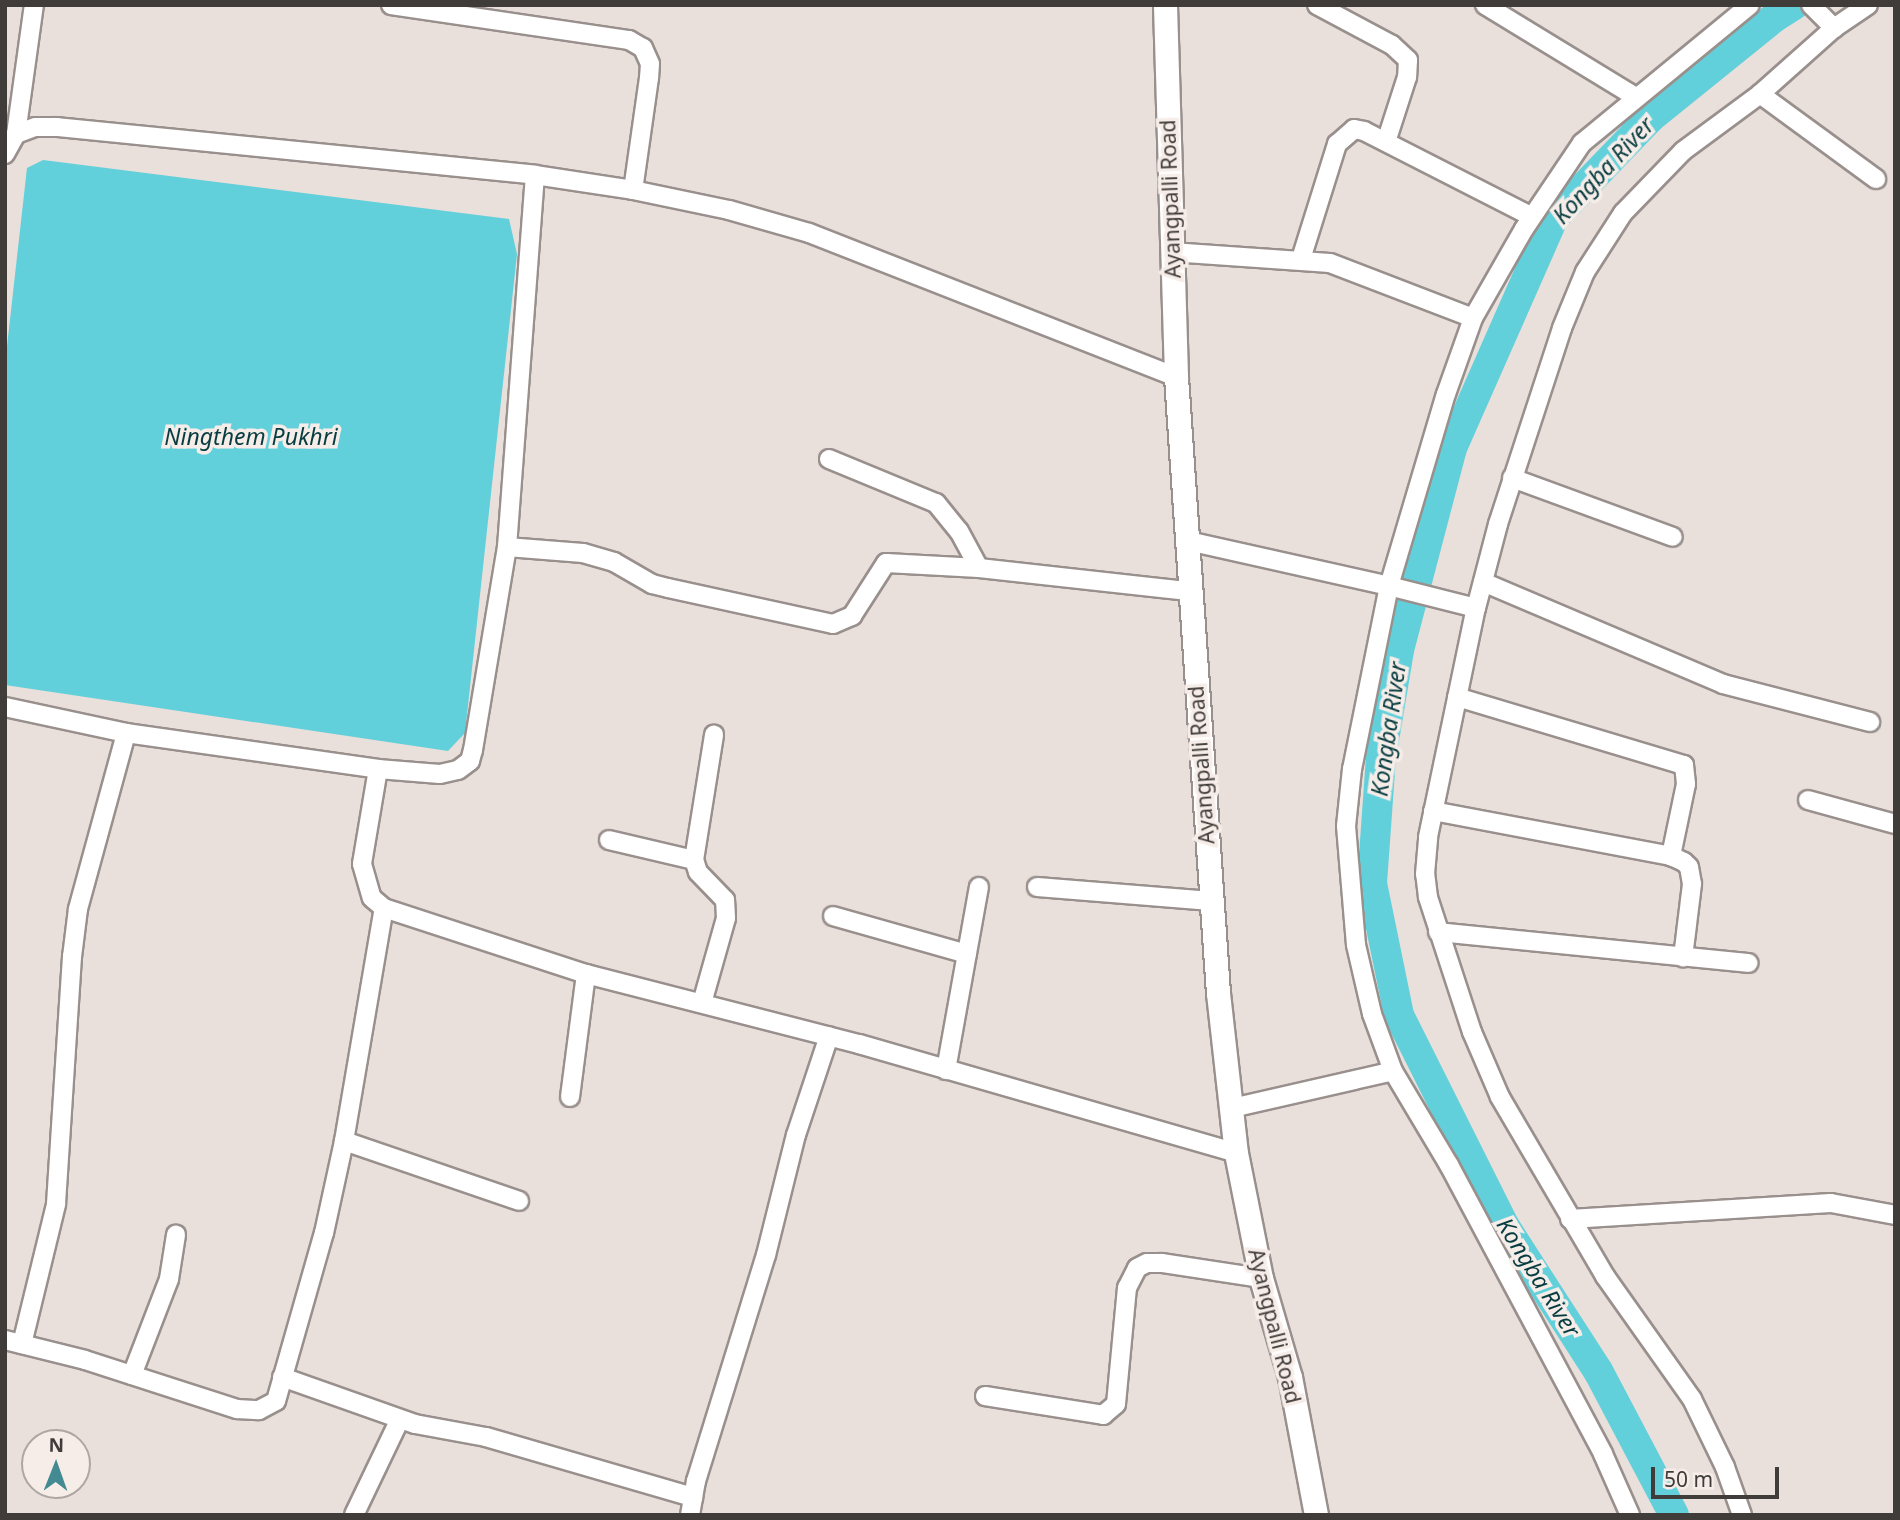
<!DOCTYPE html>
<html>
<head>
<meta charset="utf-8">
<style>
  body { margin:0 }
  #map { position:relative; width:1900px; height:1520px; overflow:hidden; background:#e9dfdb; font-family:"Noto Sans",sans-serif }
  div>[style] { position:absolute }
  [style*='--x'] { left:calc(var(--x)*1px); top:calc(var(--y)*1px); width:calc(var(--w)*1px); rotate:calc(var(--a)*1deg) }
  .water>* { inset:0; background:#62d0da }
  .river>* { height:30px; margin:-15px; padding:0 15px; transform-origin:15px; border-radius:15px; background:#62d0da }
  .roads { filter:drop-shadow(2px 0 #99908d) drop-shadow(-2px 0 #99908d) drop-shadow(0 2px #99908d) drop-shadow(0 -2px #99908d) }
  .minor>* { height:18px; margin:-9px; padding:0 9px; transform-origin:9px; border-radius:9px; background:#fff }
  .tertiary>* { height:23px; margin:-11.5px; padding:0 11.5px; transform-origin:11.5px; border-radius:11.5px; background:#fff }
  span { translate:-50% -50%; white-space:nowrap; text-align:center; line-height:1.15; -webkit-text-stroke:7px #f6ece8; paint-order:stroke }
  .street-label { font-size:21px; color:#403c3a }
  .water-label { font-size:23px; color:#073d41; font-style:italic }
  .frame { position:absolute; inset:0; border:7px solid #403c3a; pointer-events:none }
  .north { position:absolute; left:21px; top:1429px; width:70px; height:70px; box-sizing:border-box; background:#f6ece8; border:2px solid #ada6a2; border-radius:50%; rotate:1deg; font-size:19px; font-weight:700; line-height:28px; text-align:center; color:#403c3a }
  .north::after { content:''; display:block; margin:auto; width:24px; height:32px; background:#438a92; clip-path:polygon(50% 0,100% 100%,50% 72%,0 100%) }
  .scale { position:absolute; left:1651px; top:1467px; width:128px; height:32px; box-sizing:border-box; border:4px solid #403c3a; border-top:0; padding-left:9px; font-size:21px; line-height:24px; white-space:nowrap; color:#403c3a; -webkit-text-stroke:5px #f6ece8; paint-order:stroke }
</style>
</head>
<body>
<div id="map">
  <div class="water">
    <i style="clip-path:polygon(43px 160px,509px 219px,517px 254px,465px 733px,448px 751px,5px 685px,5px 364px,27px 168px)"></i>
  </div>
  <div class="river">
    <i style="--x:1674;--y:1515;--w:163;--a:-117.8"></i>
    <i style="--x:1598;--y:1371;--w:174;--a:-122.8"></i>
    <i style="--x:1504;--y:1225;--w:235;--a:-116.6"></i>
    <i style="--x:1399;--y:1015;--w:135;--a:-101.6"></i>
    <i style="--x:1372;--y:883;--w:125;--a:-85.9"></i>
    <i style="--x:1381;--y:758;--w:109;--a:-80.5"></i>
    <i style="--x:1399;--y:650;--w:209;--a:-75.3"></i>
    <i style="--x:1452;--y:448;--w:250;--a:-66.2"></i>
    <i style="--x:1553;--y:219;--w:141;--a:-46.1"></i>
    <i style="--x:1651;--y:117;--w:159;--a:-38.9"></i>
    <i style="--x:1775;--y:17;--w:22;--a:-32"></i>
  </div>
  <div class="roads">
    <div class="minor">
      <i style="--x:391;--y:5;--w:241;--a:8.4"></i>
      <i style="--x:629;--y:40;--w:16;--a:30"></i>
      <i style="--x:643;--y:48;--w:17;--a:66"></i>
      <i style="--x:650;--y:64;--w:14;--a:94"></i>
      <i style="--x:649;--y:78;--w:113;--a:98.1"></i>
      <i style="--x:1317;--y:5;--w:85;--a:28.1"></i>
      <i style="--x:1392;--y:45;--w:22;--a:43"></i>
      <i style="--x:1408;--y:60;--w:17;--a:93"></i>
      <i style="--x:1407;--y:77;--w:68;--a:107.9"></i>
      <i style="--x:1485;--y:5;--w:177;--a:31.4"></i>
      <i style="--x:1811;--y:5;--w:33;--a:45"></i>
      <i style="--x:1760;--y:94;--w:144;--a:36.2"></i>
      <i style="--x:16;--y:134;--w:130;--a:-82.1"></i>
      <i style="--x:5;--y:154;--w:23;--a:-61"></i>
      <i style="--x:16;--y:134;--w:20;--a:-20"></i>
      <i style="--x:35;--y:127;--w:22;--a:0"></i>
      <i style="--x:57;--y:127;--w:480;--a:5.7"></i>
      <i style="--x:535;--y:175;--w:99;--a:8.7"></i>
      <i style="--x:633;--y:190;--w:98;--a:11.8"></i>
      <i style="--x:729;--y:210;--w:83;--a:16"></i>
      <i style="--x:809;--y:233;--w:394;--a:21.4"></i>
      <i style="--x:1171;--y:252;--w:159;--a:4"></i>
      <i style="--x:1330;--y:263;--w:153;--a:21"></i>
      <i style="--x:1301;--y:259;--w:121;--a:-72.6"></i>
      <i style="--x:1337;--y:144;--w:23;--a:-41"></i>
      <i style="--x:1354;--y:129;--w:10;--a:11"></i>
      <i style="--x:1364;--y:131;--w:187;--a:27"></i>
      <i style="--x:829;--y:459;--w:116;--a:22.4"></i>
      <i style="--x:936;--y:503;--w:36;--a:51"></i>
      <i style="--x:959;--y:531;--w:42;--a:61.6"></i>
      <i style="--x:1512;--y:478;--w:171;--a:20.1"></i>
      <i style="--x:1188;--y:541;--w:206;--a:12.6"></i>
      <i style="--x:1389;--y:586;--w:200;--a:-73.5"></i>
      <i style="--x:1446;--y:394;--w:81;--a:-70.4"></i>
      <i style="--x:1473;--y:318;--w:103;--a:-60.2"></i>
      <i style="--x:1524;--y:229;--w:104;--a:-56"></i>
      <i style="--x:1582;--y:143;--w:217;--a:-39.4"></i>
      <i style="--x:507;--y:547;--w:76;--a:4.5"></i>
      <i style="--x:583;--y:553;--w:32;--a:16"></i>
      <i style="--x:614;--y:562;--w:44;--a:30.1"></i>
      <i style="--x:652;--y:584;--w:16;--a:14"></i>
      <i style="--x:668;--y:588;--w:169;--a:12.3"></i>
      <i style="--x:833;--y:624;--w:21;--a:-23"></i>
      <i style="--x:852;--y:616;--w:63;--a:-57.3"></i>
      <i style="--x:886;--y:563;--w:93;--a:3.1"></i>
      <i style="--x:979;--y:568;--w:211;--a:6.3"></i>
      <i style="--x:1483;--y:582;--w:261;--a:23"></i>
      <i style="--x:1723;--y:684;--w:152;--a:14.5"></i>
      <i style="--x:1476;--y:608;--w:90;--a:-165.8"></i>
      <i style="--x:1389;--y:586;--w:187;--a:101.4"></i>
      <i style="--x:1352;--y:769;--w:57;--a:96"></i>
      <i style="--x:1346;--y:826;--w:119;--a:85.2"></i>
      <i style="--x:1356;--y:945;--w:71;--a:76.9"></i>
      <i style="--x:1372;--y:1014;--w:61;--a:69.8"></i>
      <i style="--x:1393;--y:1071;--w:109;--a:59.2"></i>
      <i style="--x:1449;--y:1165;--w:327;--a:61.9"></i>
      <i style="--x:1603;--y:1454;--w:67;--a:66.1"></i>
      <i style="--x:1457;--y:697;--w:237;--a:16.7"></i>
      <i style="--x:1684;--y:765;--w:19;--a:84"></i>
      <i style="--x:1686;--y:784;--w:74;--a:101.8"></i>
      <i style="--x:5;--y:707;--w:124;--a:12.1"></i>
      <i style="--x:126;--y:733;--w:255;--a:8.1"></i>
      <i style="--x:378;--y:769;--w:96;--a:99.6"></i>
      <i style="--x:362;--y:864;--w:35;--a:74"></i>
      <i style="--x:372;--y:898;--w:16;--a:40"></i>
      <i style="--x:384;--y:908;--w:213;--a:18.1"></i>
      <i style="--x:586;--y:974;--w:282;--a:14.4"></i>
      <i style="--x:859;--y:1044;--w:392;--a:16.1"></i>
      <i style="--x:378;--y:769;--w:62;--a:4.6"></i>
      <i style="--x:440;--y:774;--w:18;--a:-13"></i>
      <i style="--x:458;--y:770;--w:15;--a:-37"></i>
      <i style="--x:470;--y:761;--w:11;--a:-75"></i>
      <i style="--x:473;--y:750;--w:206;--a:-80.5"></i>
      <i style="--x:507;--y:547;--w:373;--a:-85.7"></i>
      <i style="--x:1808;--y:800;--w:90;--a:15.4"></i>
      <i style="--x:1433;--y:811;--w:242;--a:10.7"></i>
      <i style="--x:1671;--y:856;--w:14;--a:25"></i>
      <i style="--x:1684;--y:862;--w:7;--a:45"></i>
      <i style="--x:1689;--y:867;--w:17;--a:80"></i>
      <i style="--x:1692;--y:884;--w:74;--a:97"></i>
      <i style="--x:609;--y:840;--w:87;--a:13.2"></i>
      <i style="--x:1037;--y:887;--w:175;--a:4.6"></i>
      <i style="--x:833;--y:916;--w:139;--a:15.8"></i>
      <i style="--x:1438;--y:932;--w:312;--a:5.7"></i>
      <i style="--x:702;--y:1003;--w:88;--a:-74.2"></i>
      <i style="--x:726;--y:918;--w:18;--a:-93"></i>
      <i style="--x:725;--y:900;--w:39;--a:-134"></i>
      <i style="--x:698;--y:872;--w:13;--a:-108"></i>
      <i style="--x:694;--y:860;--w:127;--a:-80.9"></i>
      <i style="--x:946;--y:1070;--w:186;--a:-79.8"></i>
      <i style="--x:570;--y:1097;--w:124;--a:-82.6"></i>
      <i style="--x:1232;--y:1108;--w:165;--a:-12.9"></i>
      <i style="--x:344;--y:1141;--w:185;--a:18.9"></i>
      <i style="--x:1570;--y:1219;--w:261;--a:-3.5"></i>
      <i style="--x:1831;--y:1203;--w:65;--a:10.6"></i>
      <i style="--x:5;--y:1340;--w:82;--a:14"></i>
      <i style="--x:85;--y:1360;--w:160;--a:17.9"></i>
      <i style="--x:237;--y:1409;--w:22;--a:3"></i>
      <i style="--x:259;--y:1410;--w:19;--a:-28"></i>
      <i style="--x:276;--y:1401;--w:175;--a:-74.1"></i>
      <i style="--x:324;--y:1233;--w:94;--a:-77.7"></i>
      <i style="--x:344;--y:1141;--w:236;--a:-80.3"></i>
      <i style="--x:22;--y:1344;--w:144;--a:-76.3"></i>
      <i style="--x:56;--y:1204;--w:248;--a:-86.3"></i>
      <i style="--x:72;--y:957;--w:48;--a:-82.9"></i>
      <i style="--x:78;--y:909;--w:182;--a:-74.7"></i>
      <i style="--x:132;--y:1375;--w:103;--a:-68.9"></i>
      <i style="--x:169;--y:1279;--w:45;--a:-81"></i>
      <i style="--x:282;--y:1377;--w:141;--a:19.5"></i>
      <i style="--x:415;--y:1424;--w:72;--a:10.4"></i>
      <i style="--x:486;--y:1437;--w:216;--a:16.2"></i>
      <i style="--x:985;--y:1396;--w:120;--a:9.1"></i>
      <i style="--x:1103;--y:1415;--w:17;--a:-40"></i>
      <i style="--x:1116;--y:1404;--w:117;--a:-84.6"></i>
      <i style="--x:1127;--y:1288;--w:22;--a:-63"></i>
      <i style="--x:1137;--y:1268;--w:11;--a:-27"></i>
      <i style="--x:1147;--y:1263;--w:15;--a:0"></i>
      <i style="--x:1162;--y:1263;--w:100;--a:8.6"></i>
      <i style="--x:354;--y:1515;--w:106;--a:-64.4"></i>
      <i style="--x:690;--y:1515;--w:35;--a:-80"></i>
      <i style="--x:696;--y:1481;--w:237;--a:-72.8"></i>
      <i style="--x:766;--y:1255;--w:124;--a:-76"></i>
      <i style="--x:796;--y:1135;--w:104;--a:-71.6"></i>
      <i style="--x:1742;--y:1515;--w:51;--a:-109.5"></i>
      <i style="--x:1725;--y:1467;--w:76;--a:-115.9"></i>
      <i style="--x:1692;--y:1399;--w:151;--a:-125.3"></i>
      <i style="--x:1605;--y:1276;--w:208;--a:-120.4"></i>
      <i style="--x:1500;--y:1097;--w:71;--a:-113.3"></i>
      <i style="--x:1472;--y:1032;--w:142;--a:-108.1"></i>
      <i style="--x:1428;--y:897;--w:23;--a:-97"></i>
      <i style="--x:1425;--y:874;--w:37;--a:-85"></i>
      <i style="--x:1428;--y:837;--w:234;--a:-78.2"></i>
      <i style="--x:1476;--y:608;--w:87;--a:-75.3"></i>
      <i style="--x:1498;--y:524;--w:206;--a:-71.9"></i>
      <i style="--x:1562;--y:328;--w:61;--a:-67.7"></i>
      <i style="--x:1585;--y:272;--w:70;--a:-57.2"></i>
      <i style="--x:1623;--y:213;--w:86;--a:-45.9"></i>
      <i style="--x:1683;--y:151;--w:96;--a:-36.5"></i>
      <i style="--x:1760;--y:94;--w:99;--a:-41.7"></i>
      <i style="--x:1834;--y:28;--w:41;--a:-34.1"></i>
    </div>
    <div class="tertiary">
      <i style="--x:1165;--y:5;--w:372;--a:88.3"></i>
      <i style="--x:1176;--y:377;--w:617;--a:86.1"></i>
      <i style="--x:1218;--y:993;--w:161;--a:83.6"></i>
      <i style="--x:1236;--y:1153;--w:127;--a:78.7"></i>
      <i style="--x:1261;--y:1278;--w:103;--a:73.7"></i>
      <i style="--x:1290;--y:1377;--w:140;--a:79.3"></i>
    </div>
  </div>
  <div class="street-label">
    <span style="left:1170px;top:199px;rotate:-92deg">Ayangpalli Road</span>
    <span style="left:1201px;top:765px;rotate:-94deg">Ayangpalli Road</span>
    <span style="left:1275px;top:1326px;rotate:76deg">Ayangpalli Road</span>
  </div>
  <div class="water-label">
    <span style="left:1603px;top:170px;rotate:-47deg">Kongba River</span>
    <span style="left:251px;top:436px">Ningthem Pukhri</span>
    <span style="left:1388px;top:729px;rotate:-82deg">Kongba River</span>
    <span style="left:1539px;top:1277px;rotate:58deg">Kongba River</span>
  </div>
  <div class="frame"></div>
  <div class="north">N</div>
  <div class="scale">50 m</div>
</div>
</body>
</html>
